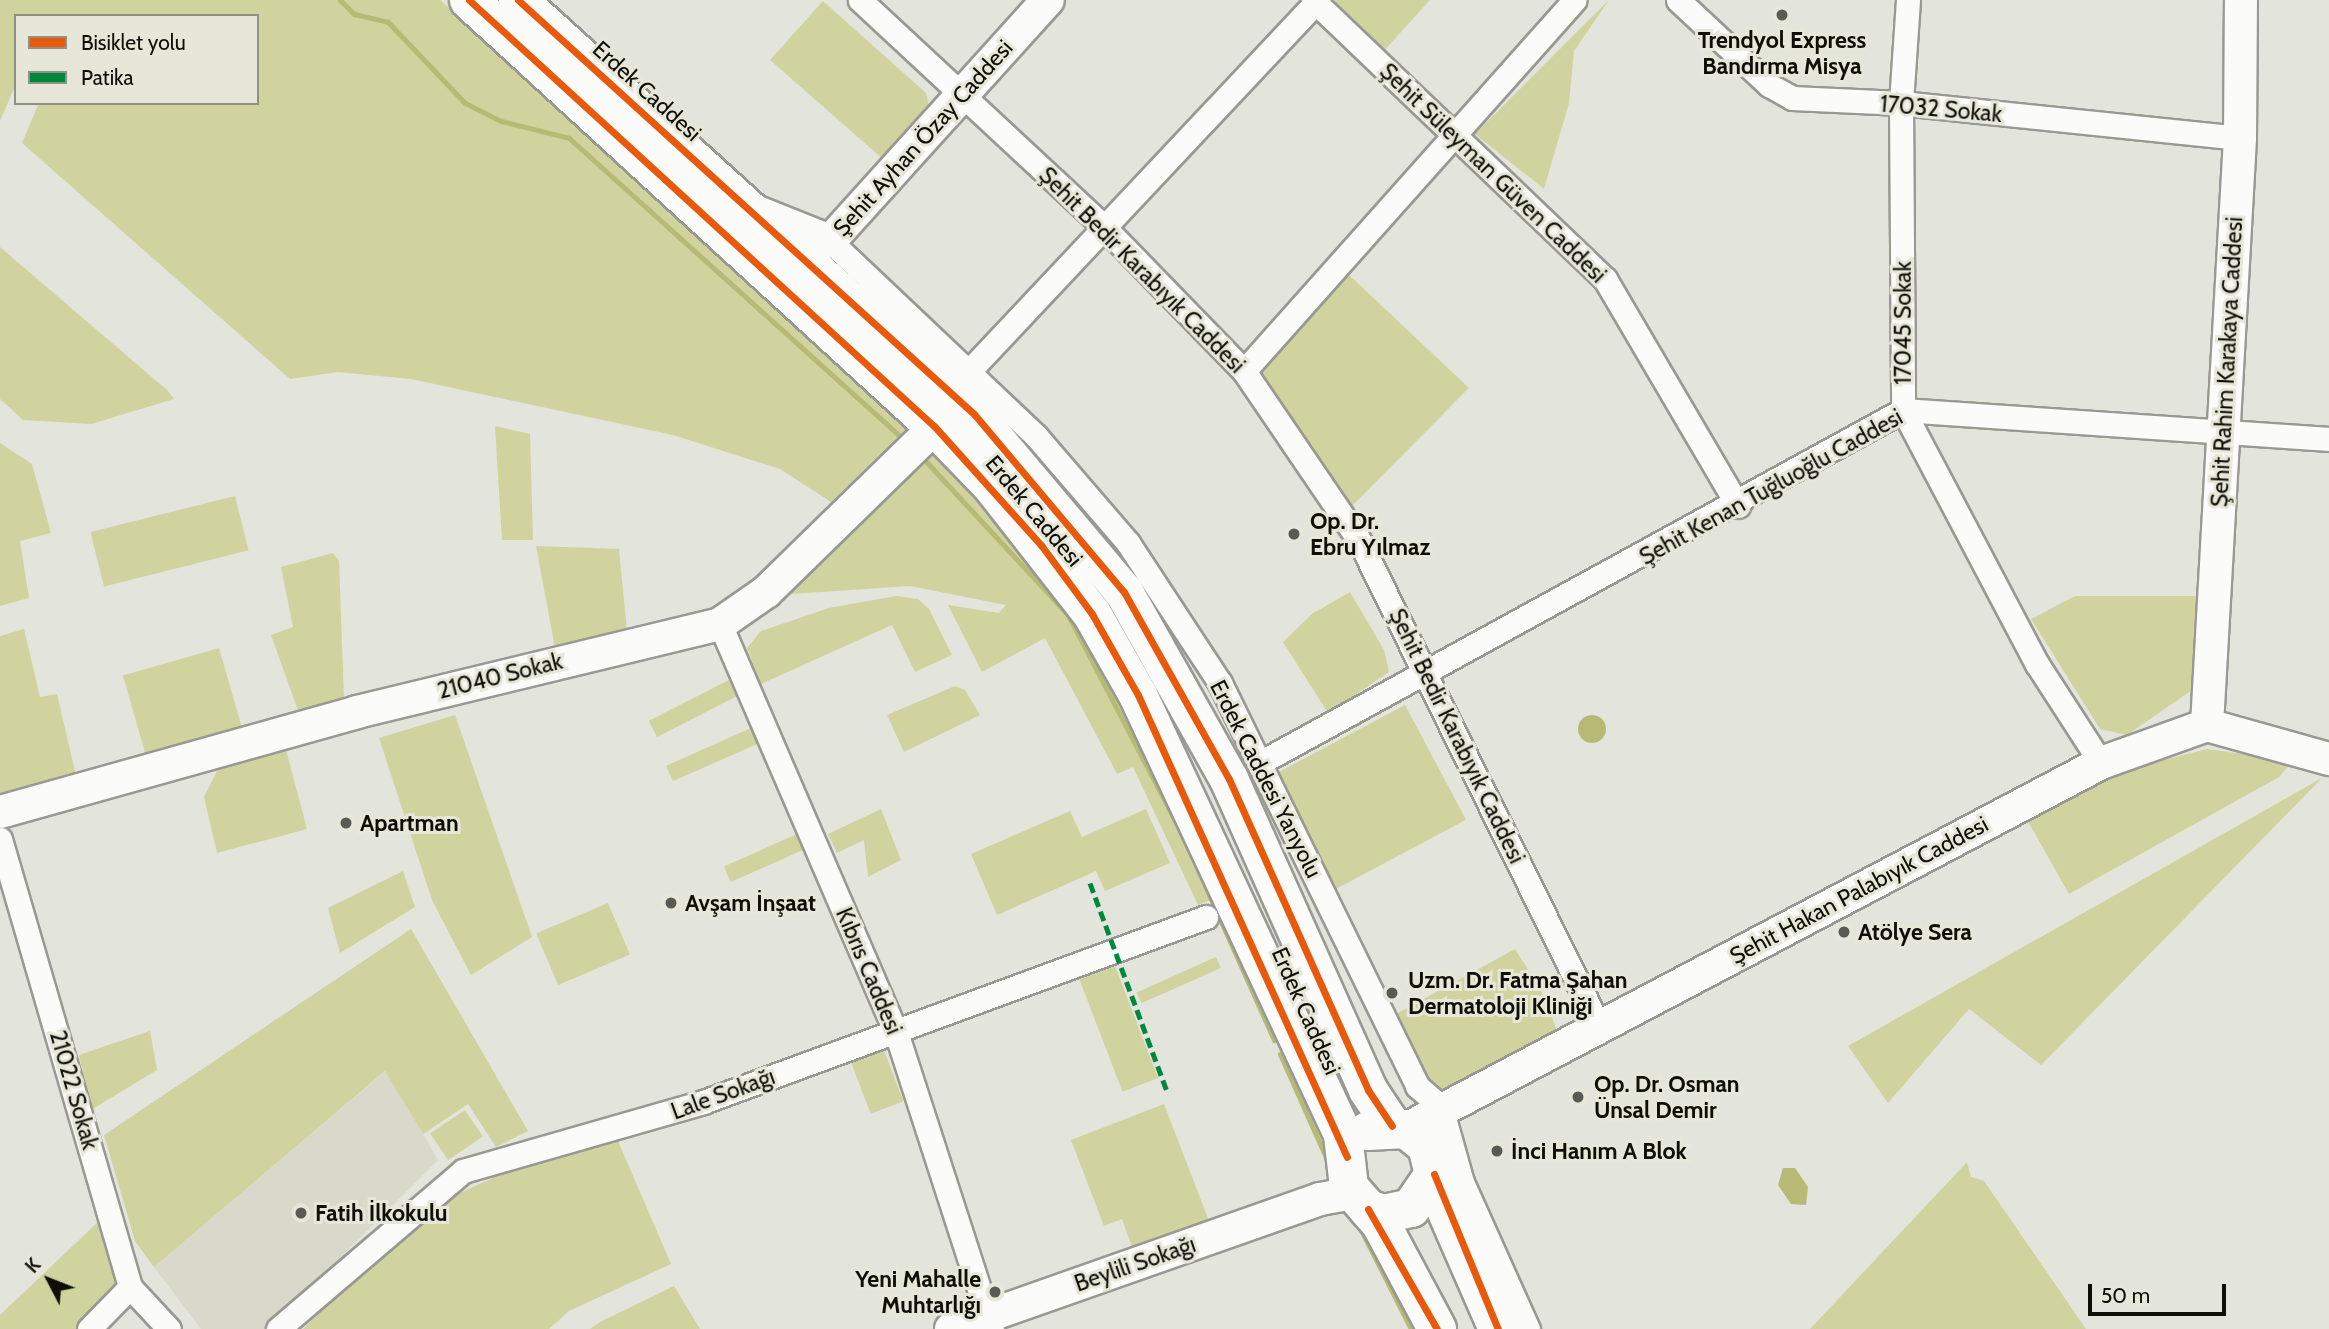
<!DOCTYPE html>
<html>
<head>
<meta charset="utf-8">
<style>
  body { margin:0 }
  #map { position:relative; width:2329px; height:1329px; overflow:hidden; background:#e3e4dc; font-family:Cabin,sans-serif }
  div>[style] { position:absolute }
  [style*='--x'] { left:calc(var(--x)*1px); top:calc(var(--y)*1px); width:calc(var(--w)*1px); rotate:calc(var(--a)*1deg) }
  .built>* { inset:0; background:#d8d9ca }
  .green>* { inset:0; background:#d0d39e; transform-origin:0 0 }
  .water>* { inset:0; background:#b7ba74 }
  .round { border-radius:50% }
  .stream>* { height:5px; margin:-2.5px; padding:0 2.5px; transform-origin:2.5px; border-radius:2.5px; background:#b7ba74 }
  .roads { filter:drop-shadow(2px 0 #999993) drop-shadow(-2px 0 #999993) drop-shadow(0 2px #999993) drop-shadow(0 -2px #999993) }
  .street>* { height:23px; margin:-11.5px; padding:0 11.5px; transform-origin:11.5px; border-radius:11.5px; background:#fbfbfa }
  .secondary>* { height:32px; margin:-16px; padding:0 16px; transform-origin:16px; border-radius:16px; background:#fbfbfa }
  .highway>* { height:38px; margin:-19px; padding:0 19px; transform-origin:19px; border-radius:19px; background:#fbfbfa }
  .quiet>* { height:5px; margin-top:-2.5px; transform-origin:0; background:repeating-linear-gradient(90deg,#00873e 0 10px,transparent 0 15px) }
  .cycleway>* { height:7px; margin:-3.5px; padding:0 3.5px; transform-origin:3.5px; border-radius:3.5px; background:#e8590c }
  .dots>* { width:19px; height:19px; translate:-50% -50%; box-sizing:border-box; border:4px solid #e6e7d8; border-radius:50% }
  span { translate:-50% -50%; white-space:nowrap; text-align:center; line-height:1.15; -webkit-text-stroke:6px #e6e7d8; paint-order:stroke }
  .poi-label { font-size:23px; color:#0f0f0a; font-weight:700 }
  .left { translate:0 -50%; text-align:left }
  .right { translate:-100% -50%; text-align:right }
  .street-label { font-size:23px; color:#0f0f0a }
  .legend { position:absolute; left:14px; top:14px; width:245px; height:91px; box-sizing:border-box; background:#e6e7d8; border:2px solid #909186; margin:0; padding:9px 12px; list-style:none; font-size:21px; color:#0f0f0a }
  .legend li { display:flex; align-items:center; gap:14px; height:35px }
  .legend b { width:35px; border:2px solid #909186 }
  .north { position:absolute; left:14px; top:1245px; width:70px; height:70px; -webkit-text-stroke:5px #e6e7d8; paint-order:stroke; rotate:312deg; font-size:19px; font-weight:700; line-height:28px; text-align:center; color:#0f0f0a }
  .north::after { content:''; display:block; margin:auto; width:24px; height:32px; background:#0f0f0a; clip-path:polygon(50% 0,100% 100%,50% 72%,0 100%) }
  .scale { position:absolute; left:2088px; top:1284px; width:138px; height:32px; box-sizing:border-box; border:4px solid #0f0f0a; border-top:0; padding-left:9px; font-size:21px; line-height:24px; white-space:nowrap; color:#0f0f0a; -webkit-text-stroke:5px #e6e7d8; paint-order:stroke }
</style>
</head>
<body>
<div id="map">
  <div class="built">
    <i style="clip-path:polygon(386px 1071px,438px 1160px,269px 1329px,201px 1329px,154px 1267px)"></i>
  </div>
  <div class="green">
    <i style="clip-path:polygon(0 0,440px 0,911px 424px,831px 502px,780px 469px,673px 435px,411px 379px,338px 372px,290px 379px,22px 143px,39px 103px,257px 103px,257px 16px,16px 16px,16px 84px,0 121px)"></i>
    <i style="clip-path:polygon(1337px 0,1430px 0,1382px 53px,1331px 7px)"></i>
    <i style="clip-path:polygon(1609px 0,1574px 51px,1569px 103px,1544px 189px,1475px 134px)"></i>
    <i style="clip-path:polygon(823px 1px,926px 93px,929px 106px,884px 160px,770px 60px)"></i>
    <i style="clip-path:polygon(0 247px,167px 390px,174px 399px,91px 424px,23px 420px,0 399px)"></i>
    <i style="clip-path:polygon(1348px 274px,1469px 388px,1349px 509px,1259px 371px)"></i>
    <i style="clip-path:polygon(495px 426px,530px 434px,533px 540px,502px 540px)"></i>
    <i style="clip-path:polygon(0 443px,32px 464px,51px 533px,20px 541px,29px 598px,0 606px)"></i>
    <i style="clip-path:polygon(928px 450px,1058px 581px,1223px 895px,1198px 905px,1133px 767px,1117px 774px,1045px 638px,982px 672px,948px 605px,999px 613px,1006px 605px,910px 586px,791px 594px,787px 587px)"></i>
    <i style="left:235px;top:496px;width:56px;height:149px;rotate:76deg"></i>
    <i style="clip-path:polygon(536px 546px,619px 549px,627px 632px,555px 648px)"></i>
    <i style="clip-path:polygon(333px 553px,339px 561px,344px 699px,300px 716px,271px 635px,293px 627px,281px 567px)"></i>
    <i style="clip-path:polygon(1350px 592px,1384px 650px,1389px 672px,1328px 713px,1283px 642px,1312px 614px)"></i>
    <i style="clip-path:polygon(896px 596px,918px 599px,929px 609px,952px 655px,915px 672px,892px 625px,761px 684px,747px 648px,761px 631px,829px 608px)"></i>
    <i style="clip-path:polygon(2075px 596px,2198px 596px,2192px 690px,2127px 735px,2100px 729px,2031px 619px)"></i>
    <i style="clip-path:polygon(24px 629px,40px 697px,57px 694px,76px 776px,0 793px,0 636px)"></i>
    <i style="left:219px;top:648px;width:85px;height:100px;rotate:74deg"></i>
    <i style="left:729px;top:680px;width:18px;height:90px;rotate:63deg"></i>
    <i style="clip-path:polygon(955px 686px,965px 690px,980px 715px,904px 752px,887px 715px)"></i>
    <i style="left:1405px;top:705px;width:130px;height:147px;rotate:62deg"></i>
    <i style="clip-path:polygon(455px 715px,532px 937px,471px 975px,432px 900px,379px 738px)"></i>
    <i style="left:751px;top:728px;width:17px;height:93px;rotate:66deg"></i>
    <i style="clip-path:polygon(2207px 749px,2293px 761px,2279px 777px,2069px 894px,2026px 818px,2115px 773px)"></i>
    <i style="clip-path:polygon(286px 750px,307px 829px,217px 853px,204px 797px,218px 769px)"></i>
    <i style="clip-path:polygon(2322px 778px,2041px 1065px,1969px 1009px,1888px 1103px,1848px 1046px)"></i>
    <i style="clip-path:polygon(881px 809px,901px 860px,868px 877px,864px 840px,837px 853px,828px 834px)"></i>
    <i style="clip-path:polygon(1146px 809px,1170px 863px,1105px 891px,1096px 871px,997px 915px,971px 854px,1070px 811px,1082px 837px)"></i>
    <i style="left:797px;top:834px;width:17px;height:80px;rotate:66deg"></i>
    <i style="clip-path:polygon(403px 871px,415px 907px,340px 953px,328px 908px)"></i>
    <i style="left:608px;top:903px;width:56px;height:78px;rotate:67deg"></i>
    <i style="clip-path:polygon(411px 929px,528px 1131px,496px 1147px,468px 1104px,423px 1134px,385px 1071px,154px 1267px,135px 1241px,104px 1135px)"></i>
    <i style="clip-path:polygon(1515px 949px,1540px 988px,1556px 1028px,1554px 1041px,1444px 1103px,1419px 1084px,1387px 1019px)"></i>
    <i style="left:1216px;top:957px;width:12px;height:87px;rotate:66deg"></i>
    <i style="left:1115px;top:966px;width:120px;height:38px;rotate:69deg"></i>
    <i style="clip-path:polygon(150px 1031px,157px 1070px,91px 1110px,79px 1055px)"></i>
    <i style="left:883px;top:1048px;width:57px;height:35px;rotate:69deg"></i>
    <i style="clip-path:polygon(1164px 1104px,1209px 1221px,1133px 1250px,1122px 1219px,1104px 1226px,1071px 1140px)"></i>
    <i style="left:465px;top:1110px;width:32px;height:42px;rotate:56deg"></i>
    <i style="clip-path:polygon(618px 1141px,671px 1264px,569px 1311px,549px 1329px,303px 1329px,427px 1208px,497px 1176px)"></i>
    <i style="clip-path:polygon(1967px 1162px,1971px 1177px,1984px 1181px,2086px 1329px,1810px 1329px)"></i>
    <i style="clip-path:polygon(100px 1220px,120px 1286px,77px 1329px,0 1329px,0 1315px)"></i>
    <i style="clip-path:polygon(674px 1286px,700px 1329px,590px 1329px,600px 1322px)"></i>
  </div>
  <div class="water">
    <i class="round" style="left:1578px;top:715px;width:28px;height:28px"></i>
    <i style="clip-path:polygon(1783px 1168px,1795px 1168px,1808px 1187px,1806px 1205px,1791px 1204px,1778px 1185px)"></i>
  </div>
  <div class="stream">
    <i style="--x:340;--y:0;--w:20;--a:45"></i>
    <i style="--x:354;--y:14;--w:35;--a:13"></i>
    <i style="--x:388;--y:22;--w:112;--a:46.5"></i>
    <i style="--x:465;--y:103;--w:40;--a:26.6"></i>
    <i style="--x:501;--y:121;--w:70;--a:14"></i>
    <i style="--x:569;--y:138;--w:451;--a:42"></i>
    <i style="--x:921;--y:456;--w:217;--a:47.2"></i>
    <i style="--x:1068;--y:615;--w:236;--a:62.5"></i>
    <i style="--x:1196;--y:864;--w:46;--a:66.8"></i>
    <i style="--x:1219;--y:917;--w:135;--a:65.9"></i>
    <i style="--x:1280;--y:1054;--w:118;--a:66"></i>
    <i style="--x:1359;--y:1226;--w:115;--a:63.2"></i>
  </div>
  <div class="roads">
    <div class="street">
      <i style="--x:860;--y:0;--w:335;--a:42.9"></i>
      <i style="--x:1105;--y:228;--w:199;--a:45.8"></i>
      <i style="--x:1244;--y:371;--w:204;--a:55.8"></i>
      <i style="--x:1359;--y:540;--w:547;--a:63.72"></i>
      <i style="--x:1313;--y:0;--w:404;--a:43.7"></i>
      <i style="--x:1605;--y:279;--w:263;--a:59.6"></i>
      <i style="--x:1678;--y:0;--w:125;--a:43"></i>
      <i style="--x:1769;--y:85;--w:26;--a:29"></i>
      <i style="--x:1792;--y:98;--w:109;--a:2.6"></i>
      <i style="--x:1901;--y:103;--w:341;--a:5.9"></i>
      <i style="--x:1908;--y:0;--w:103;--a:93.9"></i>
      <i style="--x:1901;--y:103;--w:307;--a:89.6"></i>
      <i style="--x:1903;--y:410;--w:287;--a:62.2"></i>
      <i style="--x:2037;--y:664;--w:118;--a:57.1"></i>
      <i style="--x:830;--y:241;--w:284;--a:43.4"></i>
      <i style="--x:1036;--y:436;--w:141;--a:49.3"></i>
      <i style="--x:1128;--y:543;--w:168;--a:56.7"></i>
      <i style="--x:1220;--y:683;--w:449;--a:63.9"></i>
      <i style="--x:1417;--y:1086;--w:32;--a:41"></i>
      <i style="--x:1441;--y:1107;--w:78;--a:74.4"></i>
      <i style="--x:1462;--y:1182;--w:161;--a:65.8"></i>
      <i style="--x:971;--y:369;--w:507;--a:-46.76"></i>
      <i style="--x:1244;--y:371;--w:497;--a:-48.3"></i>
      <i style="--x:720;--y:624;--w:444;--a:66.7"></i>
      <i style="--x:896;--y:1032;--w:312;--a:72.1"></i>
      <i style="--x:1263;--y:761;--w:730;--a:-28.74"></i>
      <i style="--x:1903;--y:410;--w:427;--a:3.9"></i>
      <i style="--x:0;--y:839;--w:466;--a:73.8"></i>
      <i style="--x:130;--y:1287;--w:57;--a:47.1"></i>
      <i style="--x:89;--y:1329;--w:59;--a:-45.7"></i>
      <i style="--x:278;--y:1329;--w:243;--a:-40.5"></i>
      <i style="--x:463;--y:1171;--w:250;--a:-16"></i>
      <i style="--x:703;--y:1102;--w:536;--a:-20.19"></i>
    </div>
    <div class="secondary">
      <i style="--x:760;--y:213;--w:75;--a:21.8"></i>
      <i style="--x:830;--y:241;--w:325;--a:-47.9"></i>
      <i style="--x:2207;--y:725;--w:588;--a:-86.78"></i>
      <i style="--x:2240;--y:138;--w:138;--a:-89.6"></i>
      <i style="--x:0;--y:812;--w:371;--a:-15.6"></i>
      <i style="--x:357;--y:712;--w:374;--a:-13.6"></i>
      <i style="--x:720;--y:624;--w:56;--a:-34.8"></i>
      <i style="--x:766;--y:592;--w:236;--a:-44.3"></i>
      <i style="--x:1406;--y:1129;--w:785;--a:-27.77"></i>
      <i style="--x:2101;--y:763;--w:113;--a:-19.7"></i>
      <i style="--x:2207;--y:725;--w:127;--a:15.6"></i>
      <i style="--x:951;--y:1329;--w:391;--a:-19.4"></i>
      <i style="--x:1320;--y:1199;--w:34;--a:-10"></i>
    </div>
    <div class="highway">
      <i style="--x:469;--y:0;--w:632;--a:42.5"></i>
      <i style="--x:935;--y:427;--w:82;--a:46"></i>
      <i style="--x:992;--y:486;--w:162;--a:52"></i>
      <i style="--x:1092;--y:614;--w:93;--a:60.4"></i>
      <i style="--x:1138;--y:695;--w:485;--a:65"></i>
      <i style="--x:1343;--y:1135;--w:52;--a:83.4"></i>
      <i style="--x:1349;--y:1187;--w:49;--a:49.1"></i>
      <i style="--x:1381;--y:1224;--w:119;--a:61.9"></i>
      <i style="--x:518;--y:0;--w:616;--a:42.24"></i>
      <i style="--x:974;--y:414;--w:233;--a:49.9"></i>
      <i style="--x:1124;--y:592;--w:214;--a:60.7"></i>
      <i style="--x:1229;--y:779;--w:341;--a:65.9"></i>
      <i style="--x:1368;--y:1090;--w:43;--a:56.3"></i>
      <i style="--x:1368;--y:1131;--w:38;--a:-3"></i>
      <i style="--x:1406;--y:1129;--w:27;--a:39"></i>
      <i style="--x:1427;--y:1146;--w:49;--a:76"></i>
      <i style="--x:1439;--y:1194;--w:147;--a:66.4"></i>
      <i style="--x:1368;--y:1209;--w:16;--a:18"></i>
      <i style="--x:1383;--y:1214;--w:29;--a:-12"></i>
      <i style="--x:1411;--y:1208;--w:41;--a:-55.9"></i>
    </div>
  </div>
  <div class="quiet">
    <i style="--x:1090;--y:883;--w:220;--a:69.7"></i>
  </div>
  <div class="cycleway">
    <i style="--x:469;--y:0;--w:632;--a:42.5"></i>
    <i style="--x:935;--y:427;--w:159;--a:48.1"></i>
    <i style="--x:1041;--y:545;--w:86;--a:53.5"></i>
    <i style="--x:1092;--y:614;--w:93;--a:60.4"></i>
    <i style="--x:1138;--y:695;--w:507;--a:65.66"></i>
    <i style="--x:518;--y:0;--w:616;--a:42.24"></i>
    <i style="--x:974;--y:414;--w:233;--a:49.9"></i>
    <i style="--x:1124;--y:592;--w:214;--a:60.7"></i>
    <i style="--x:1229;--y:779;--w:341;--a:65.9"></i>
    <i style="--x:1368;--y:1090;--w:43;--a:56.3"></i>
    <i style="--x:1434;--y:1174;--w:168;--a:67.6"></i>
    <i style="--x:1368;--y:1209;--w:138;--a:60.1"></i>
  </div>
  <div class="dots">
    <i style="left:1782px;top:15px;background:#595a54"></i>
    <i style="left:1294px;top:534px;background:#595a54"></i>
    <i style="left:346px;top:823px;background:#595a54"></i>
    <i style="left:671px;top:903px;background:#595a54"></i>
    <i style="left:1844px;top:932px;background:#595a54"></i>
    <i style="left:1392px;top:993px;background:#595a54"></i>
    <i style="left:1578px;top:1097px;background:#595a54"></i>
    <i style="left:1497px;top:1151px;background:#595a54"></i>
    <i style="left:301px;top:1213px;background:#595a54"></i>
    <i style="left:995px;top:1292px;background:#595a54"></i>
  </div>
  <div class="poi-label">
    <span style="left:1782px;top:53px">Trendyol Express<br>Bandırma Misya</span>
    <span class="left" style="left:1310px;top:534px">Op. Dr.<br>Ebru Yılmaz</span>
    <span class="left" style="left:360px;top:823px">Apartman</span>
    <span class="left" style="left:685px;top:903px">Avşam İnşaat</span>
    <span class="left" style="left:1858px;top:932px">Atölye Sera</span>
    <span class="left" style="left:1408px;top:993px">Uzm. Dr. Fatma Şahan<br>Dermatoloji Kliniği</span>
    <span class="left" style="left:1594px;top:1097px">Op. Dr. Osman<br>Ünsal Demir</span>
    <span class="left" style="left:1511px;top:1151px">İnci Hanım A Blok</span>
    <span class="left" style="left:315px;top:1213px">Fatih İlkokulu</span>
    <span class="right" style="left:981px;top:1292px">Yeni Mahalle<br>Muhtarlığı</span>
  </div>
  <div class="street-label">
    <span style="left:647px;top:91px;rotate:42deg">Erdek Caddesi</span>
    <span style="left:1941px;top:109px;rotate:5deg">17032 Sokak</span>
    <span style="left:923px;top:138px;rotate:-48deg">Şehit Ayhan Özay Caddesi</span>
    <span style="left:1493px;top:173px;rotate:44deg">Şehit Süleyman Güven Caddesi</span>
    <span style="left:1142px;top:270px;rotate:45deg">Şehit Bedir Karabıyık Caddesi</span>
    <span style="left:1903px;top:323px;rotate:-90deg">17045 Sokak</span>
    <span style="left:2227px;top:362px;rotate:-87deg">Şehit Rahim Karakaya Caddesi</span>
    <span style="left:1771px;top:487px;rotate:-29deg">Şehit Kenan Tuğluoğlu Caddesi</span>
    <span style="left:1034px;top:511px;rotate:50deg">Erdek Caddesi</span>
    <span style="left:500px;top:676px;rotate:-14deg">21040 Sokak</span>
    <span style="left:1457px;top:736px;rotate:64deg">Şehit Bedir Karabıyık Caddesi</span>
    <span style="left:1266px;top:779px;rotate:63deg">Erdek Caddesi Yanyolu</span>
    <span style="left:1859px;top:890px;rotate:-28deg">Şehit Hakan Palabıyık Caddesi</span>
    <span style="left:869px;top:971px;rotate:67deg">Kıbrıs Caddesi</span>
    <span style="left:1306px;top:1011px;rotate:66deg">Erdek Caddesi</span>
    <span style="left:74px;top:1090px;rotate:74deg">21022 Sokak</span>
    <span style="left:723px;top:1094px;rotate:-20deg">Lale Sokağı</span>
    <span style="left:1135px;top:1264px;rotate:-19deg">Beylili Sokağı</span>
  </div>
  <ul class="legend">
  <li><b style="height:9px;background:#e8590c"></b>Bisiklet yolu</li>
  <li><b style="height:9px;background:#00873e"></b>Patika</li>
  </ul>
  <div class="north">K</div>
  <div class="scale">50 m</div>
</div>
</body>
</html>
